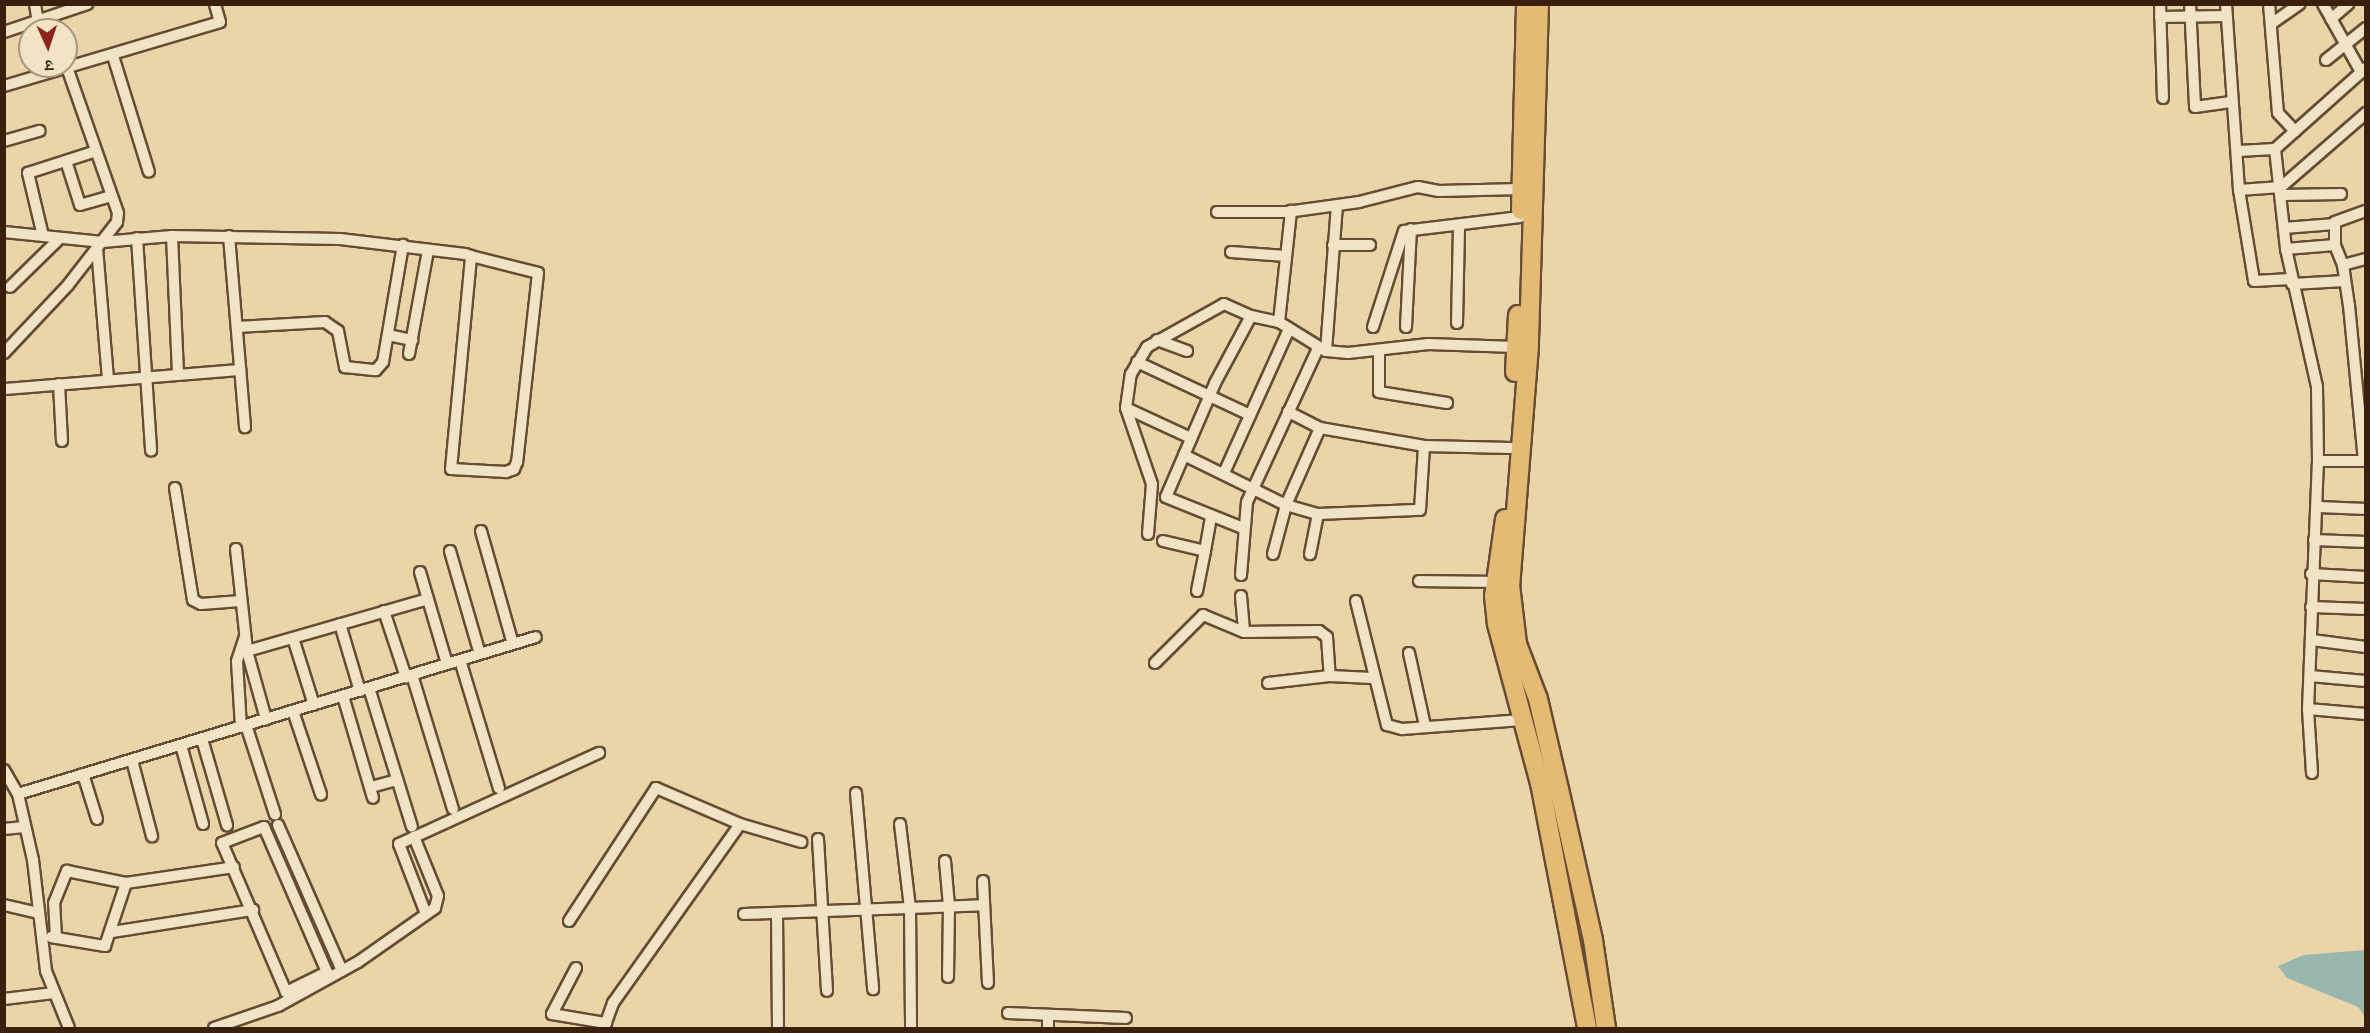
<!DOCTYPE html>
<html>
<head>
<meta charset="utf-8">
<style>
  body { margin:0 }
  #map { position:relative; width:2370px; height:1033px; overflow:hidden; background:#e9d5a7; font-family:Vollkorn,"Noto Serif Devanagari",serif }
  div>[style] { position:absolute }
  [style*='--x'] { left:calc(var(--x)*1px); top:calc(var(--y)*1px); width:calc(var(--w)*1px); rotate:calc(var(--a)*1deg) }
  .water>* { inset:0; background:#99b7af }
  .roads { filter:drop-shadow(2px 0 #664c34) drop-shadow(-2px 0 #664c34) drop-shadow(0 2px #664c34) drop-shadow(0 -2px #664c34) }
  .street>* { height:10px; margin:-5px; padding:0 5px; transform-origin:5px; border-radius:5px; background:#f1e4c6 }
  .primary>* { height:18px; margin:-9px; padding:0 9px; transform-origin:9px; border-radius:9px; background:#e4ba74 }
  span { translate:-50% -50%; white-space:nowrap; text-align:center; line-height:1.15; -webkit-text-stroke:5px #f1e4c6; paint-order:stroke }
  .frame { position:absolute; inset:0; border:6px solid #3a1f0d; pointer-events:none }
  .north { position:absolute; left:18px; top:18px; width:60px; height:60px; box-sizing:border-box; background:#f1e4c6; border:2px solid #a8957c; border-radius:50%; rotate:177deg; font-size:16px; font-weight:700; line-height:24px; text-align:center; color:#3a1f0d }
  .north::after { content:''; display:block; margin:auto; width:21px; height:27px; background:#8f2418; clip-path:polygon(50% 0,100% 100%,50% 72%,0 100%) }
</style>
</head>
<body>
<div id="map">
  <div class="water">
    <i style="clip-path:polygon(2365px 950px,2365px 1017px,2358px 1007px,2287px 978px,2278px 966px,2304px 955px)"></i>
  </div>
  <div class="roads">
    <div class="street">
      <i style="--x:35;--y:4;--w:18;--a:81"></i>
      <i style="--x:2160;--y:4;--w:94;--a:88.2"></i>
      <i style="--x:2190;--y:4;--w:103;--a:87.2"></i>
      <i style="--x:2195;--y:107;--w:36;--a:-8"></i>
      <i style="--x:2226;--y:4;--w:186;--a:86"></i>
      <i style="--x:2239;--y:190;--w:92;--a:80.6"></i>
      <i style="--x:2254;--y:281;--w:37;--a:-3"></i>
      <i style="--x:2269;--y:4;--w:109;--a:85.3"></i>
      <i style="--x:2278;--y:113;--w:25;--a:47"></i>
      <i style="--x:2323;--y:4;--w:78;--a:60.8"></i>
      <i style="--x:2160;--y:17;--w:66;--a:-0.9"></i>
      <i style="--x:2331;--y:19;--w:23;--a:-41"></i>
      <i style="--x:2271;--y:24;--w:35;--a:-35"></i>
      <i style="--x:4;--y:32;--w:88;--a:-18.6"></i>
      <i style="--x:113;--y:56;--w:121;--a:72.8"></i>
      <i style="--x:2326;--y:60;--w:51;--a:-38.7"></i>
      <i style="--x:4;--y:86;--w:225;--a:-16.5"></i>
      <i style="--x:220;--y:22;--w:19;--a:-106"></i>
      <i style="--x:4;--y:141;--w:37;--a:-16"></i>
      <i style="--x:2275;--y:149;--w:122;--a:-41.7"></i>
      <i style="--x:2238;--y:151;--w:37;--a:-3"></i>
      <i style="--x:2275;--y:149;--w:101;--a:83.7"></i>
      <i style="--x:2286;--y:249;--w:141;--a:77.3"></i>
      <i style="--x:2317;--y:387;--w:74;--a:89.2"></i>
      <i style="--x:2318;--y:461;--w:48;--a:0"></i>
      <i style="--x:66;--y:161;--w:46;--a:72.3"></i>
      <i style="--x:80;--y:205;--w:33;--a:-16"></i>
      <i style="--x:2239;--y:190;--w:42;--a:-4.1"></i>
      <i style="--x:2281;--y:187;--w:113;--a:-41"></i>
      <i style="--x:2282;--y:195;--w:59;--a:-1"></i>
      <i style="--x:1217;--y:212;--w:70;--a:0"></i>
      <i style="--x:1287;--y:212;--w:73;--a:-7.9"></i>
      <i style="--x:1359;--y:202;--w:61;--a:-14.3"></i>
      <i style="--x:1418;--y:187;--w:21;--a:11"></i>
      <i style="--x:1439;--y:191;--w:82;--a:-1.4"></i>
      <i style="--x:2284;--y:228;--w:51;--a:-4.5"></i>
      <i style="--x:4;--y:232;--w:99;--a:5.8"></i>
      <i style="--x:102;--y:242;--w:70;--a:-4.9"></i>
      <i style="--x:172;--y:236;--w:168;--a:1"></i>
      <i style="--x:340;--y:239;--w:126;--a:6.8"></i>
      <i style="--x:465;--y:254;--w:6;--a:18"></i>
      <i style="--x:471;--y:256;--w:69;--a:14.2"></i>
      <i style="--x:538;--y:273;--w:190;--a:96.3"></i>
      <i style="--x:517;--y:462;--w:8;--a:113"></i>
      <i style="--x:514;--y:469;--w:9;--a:159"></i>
      <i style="--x:506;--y:472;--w:55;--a:-176.9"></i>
      <i style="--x:451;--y:469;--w:214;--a:-84.6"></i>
      <i style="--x:43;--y:236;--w:65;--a:-103.4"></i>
      <i style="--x:28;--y:173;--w:71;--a:-17.9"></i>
      <i style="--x:172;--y:236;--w:137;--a:87.5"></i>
      <i style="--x:229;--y:236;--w:192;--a:85.2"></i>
      <i style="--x:137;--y:238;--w:213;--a:86.2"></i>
      <i style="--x:1333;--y:245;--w:37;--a:0"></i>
      <i style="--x:97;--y:248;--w:131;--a:85.2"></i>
      <i style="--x:2286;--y:249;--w:49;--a:-4.7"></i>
      <i style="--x:1231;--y:252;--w:55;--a:4.2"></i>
      <i style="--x:2343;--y:265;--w:24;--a:-15"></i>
      <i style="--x:2292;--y:284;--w:53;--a:-3.2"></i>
      <i style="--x:10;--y:287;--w:67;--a:-44.4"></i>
      <i style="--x:1279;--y:322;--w:112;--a:-83.8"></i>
      <i style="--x:1457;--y:323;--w:96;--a:-88.8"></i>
      <i style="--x:237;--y:327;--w:88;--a:-3.3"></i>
      <i style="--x:325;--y:322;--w:16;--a:35"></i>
      <i style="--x:338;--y:331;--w:37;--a:79"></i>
      <i style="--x:345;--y:367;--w:31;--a:6"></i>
      <i style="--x:376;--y:370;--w:11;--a:-49"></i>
      <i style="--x:383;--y:362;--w:119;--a:-80.3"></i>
      <i style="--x:1373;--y:327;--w:101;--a:-72.1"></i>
      <i style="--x:1404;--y:231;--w:117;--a:-6.9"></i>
      <i style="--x:1406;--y:327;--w:98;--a:-87.1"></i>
      <i style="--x:388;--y:335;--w:25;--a:12"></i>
      <i style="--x:1157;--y:340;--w:32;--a:20"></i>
      <i style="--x:1379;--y:350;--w:42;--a:90"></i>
      <i style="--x:1379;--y:392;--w:69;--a:9.2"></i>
      <i style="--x:1326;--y:351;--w:146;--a:-85.7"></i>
      <i style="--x:4;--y:353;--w:93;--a:-46.7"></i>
      <i style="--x:68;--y:285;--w:80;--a:-52.1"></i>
      <i style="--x:117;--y:222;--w:9;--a:-84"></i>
      <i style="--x:118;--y:213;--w:151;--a:-109.3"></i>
      <i style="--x:409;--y:354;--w:106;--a:-79.6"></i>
      <i style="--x:1137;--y:362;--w:125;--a:25.1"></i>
      <i style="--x:59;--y:384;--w:57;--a:87"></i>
      <i style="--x:4;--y:389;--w:237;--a:-4.6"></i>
      <i style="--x:1126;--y:408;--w:72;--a:24.8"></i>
      <i style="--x:1320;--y:428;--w:106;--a:9.8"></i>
      <i style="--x:1424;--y:446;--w:87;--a:1.3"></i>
      <i style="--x:1184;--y:455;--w:114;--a:26.1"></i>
      <i style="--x:1286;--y:505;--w:33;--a:16"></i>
      <i style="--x:1318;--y:514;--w:41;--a:101.3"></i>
      <i style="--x:2364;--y:461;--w:156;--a:-95.5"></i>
      <i style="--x:2349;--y:306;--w:41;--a:-98.3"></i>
      <i style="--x:2343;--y:265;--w:22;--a:-112"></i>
      <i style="--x:2335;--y:245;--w:23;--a:-90"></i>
      <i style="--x:2335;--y:222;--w:33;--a:-20"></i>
      <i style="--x:1224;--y:473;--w:156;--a:-65.7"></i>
      <i style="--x:175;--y:488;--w:113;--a:80.9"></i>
      <i style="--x:193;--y:600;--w:9;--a:27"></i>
      <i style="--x:201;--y:604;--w:40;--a:-4.3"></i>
      <i style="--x:2319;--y:507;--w:47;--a:2.4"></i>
      <i style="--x:1420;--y:510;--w:64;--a:-86.4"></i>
      <i style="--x:1318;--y:514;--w:98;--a:-2.3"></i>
      <i style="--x:1243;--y:528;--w:83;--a:-158.1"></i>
      <i style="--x:1166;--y:497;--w:124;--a:-66.7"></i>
      <i style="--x:1215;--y:383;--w:76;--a:-61.8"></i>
      <i style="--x:481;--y:531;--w:117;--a:74.2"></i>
      <i style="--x:1148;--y:534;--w:50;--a:-85.4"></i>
      <i style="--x:1152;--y:484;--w:80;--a:-108.9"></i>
      <i style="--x:1126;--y:408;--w:34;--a:-82"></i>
      <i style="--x:1131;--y:374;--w:31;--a:-59"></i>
      <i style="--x:1147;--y:347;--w:88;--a:-29.2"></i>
      <i style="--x:1224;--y:304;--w:30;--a:24"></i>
      <i style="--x:1251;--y:316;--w:29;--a:12"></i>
      <i style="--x:1279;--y:322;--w:55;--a:31.7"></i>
      <i style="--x:1326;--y:351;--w:22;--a:5"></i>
      <i style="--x:1348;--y:353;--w:81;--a:-6.4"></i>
      <i style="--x:1428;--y:344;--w:88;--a:2"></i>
      <i style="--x:2314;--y:540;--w:52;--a:2.2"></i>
      <i style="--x:1163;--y:541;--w:43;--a:13.4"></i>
      <i style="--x:1205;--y:551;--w:36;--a:-80"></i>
      <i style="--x:236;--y:549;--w:103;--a:83.8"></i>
      <i style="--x:247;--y:651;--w:71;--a:74.4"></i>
      <i style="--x:450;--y:551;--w:107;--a:73.8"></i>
      <i style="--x:1273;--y:554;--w:51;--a:-75.1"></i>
      <i style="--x:1286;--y:505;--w:84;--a:-66.2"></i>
      <i style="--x:1320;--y:428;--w:36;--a:-153"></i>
      <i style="--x:420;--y:572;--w:96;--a:73.6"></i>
      <i style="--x:2311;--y:574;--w:55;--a:3.1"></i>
      <i style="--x:1241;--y:575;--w:73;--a:-85.3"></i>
      <i style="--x:1247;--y:502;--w:170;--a:-65.2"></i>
      <i style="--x:1419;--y:581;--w:77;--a:0.7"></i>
      <i style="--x:1197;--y:591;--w:41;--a:-78.7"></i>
      <i style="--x:1241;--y:596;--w:36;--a:85"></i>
      <i style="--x:1244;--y:632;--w:75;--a:-0.8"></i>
      <i style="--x:1319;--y:631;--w:10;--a:37"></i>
      <i style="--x:1327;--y:637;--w:39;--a:86"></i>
      <i style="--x:1356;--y:601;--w:128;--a:76"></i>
      <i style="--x:1387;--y:725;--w:16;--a:15"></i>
      <i style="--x:1402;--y:729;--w:120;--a:-4.3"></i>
      <i style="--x:2311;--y:607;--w:55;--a:2.1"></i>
      <i style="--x:384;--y:611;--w:70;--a:71.6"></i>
      <i style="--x:340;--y:624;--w:70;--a:73.4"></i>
      <i style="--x:293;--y:638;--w:70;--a:72.6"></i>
      <i style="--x:2312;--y:640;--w:54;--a:7.4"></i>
      <i style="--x:247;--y:651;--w:188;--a:-16"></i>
      <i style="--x:1409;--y:653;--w:75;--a:77.6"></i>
      <i style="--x:460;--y:660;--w:134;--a:73.1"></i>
      <i style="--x:1155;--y:663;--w:68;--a:-45"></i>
      <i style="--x:1203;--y:615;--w:44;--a:22.5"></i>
      <i style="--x:412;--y:675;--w:140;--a:73"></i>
      <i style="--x:2310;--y:676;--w:56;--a:5.1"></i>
      <i style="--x:1268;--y:683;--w:62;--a:-6.4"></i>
      <i style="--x:1330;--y:676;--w:42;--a:2.7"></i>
      <i style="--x:369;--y:688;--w:145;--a:72.8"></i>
      <i style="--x:343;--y:696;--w:106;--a:73.6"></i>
      <i style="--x:2308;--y:709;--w:58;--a:4.9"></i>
      <i style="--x:293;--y:711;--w:88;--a:71.4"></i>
      <i style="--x:246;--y:725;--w:94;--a:72"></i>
      <i style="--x:241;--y:727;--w:66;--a:-93.5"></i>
      <i style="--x:237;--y:661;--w:26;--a:-72"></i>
      <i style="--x:202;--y:739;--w:90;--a:73.8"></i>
      <i style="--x:181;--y:745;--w:82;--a:74.4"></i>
      <i style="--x:132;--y:760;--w:79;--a:75.3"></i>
      <i style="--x:4;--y:770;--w:28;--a:60"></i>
      <i style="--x:18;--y:794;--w:68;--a:77.2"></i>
      <i style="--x:33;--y:860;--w:112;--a:83.3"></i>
      <i style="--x:46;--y:971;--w:61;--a:68"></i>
      <i style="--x:2312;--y:773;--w:64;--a:-93.6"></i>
      <i style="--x:2308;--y:709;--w:248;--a:-87.7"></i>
      <i style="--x:83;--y:774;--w:47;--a:72.7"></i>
      <i style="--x:371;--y:787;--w:27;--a:-15"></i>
      <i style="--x:856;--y:793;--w:197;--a:85"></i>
      <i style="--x:18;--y:794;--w:541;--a:-16.86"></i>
      <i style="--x:900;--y:824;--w:85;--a:83.2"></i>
      <i style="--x:910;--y:908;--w:120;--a:89.5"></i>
      <i style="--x:278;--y:825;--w:159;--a:66.3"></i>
      <i style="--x:264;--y:827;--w:158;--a:66.5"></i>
      <i style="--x:327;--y:972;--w:46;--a:154"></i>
      <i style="--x:286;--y:992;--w:162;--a:-113.2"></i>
      <i style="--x:222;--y:843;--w:45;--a:-20.9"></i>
      <i style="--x:4;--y:829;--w:20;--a:-6"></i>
      <i style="--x:818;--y:839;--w:152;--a:86.6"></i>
      <i style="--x:945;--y:861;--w:45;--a:84.9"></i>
      <i style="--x:949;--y:906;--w:71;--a:90.8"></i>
      <i style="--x:983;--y:881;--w:102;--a:87.2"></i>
      <i style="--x:4;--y:905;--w:36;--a:13"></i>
      <i style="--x:777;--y:913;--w:115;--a:89.5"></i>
      <i style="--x:426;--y:914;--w:75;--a:-111.1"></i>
      <i style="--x:399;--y:844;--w:220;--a:-24.5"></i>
      <i style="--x:744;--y:914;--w:240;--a:-2.1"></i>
      <i style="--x:569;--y:921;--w:159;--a:-56.8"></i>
      <i style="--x:656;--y:788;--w:91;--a:23.2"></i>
      <i style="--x:740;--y:824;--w:64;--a:16.4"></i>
      <i style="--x:112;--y:932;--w:143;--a:-8.9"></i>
      <i style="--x:51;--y:937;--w:55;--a:9.5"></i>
      <i style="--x:105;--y:946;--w:66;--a:-71.6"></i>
      <i style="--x:56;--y:938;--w:35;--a:-93"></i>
      <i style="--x:54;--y:903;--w:35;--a:-68"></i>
      <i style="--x:67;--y:871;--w:60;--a:11.5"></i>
      <i style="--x:126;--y:883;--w:109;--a:-8.4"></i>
      <i style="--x:576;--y:968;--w:52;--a:117.6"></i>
      <i style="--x:552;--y:1014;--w:55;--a:9.5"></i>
      <i style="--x:4;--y:999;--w:50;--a:-6.8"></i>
      <i style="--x:1008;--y:1013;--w:118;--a:2.4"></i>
      <i style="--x:214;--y:1028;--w:68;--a:-19"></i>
      <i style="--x:278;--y:1006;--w:91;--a:-28.8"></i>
      <i style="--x:358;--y:962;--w:94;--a:-35"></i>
      <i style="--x:435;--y:908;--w:12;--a:-76"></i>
      <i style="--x:438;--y:896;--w:64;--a:-112.1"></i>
      <i style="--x:604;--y:1028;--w:27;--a:-70"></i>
      <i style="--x:613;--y:1003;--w:219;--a:-54.6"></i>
      <i style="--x:1048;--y:1028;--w:13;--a:-90"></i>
    </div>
    <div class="primary">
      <i style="--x:1539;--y:4;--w:342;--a:91.7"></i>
      <i style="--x:1529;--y:346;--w:240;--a:94.5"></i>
      <i style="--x:1510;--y:585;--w:59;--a:83.2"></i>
      <i style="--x:1517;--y:644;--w:59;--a:69.1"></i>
      <i style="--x:1538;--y:699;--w:92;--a:76.9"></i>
      <i style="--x:1559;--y:789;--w:155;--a:77.3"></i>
      <i style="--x:1593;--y:940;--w:89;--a:81.6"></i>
      <i style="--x:1521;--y:210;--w:206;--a:-88.6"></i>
      <i style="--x:1515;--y:372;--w:57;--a:-87"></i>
      <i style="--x:1505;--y:519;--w:78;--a:98.1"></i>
      <i style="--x:1494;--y:596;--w:28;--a:84"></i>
      <i style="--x:1497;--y:624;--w:165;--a:74.9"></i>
      <i style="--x:1540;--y:783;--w:249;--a:79.1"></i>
    </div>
  </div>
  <div class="frame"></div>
  <div class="north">उ</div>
</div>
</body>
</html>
